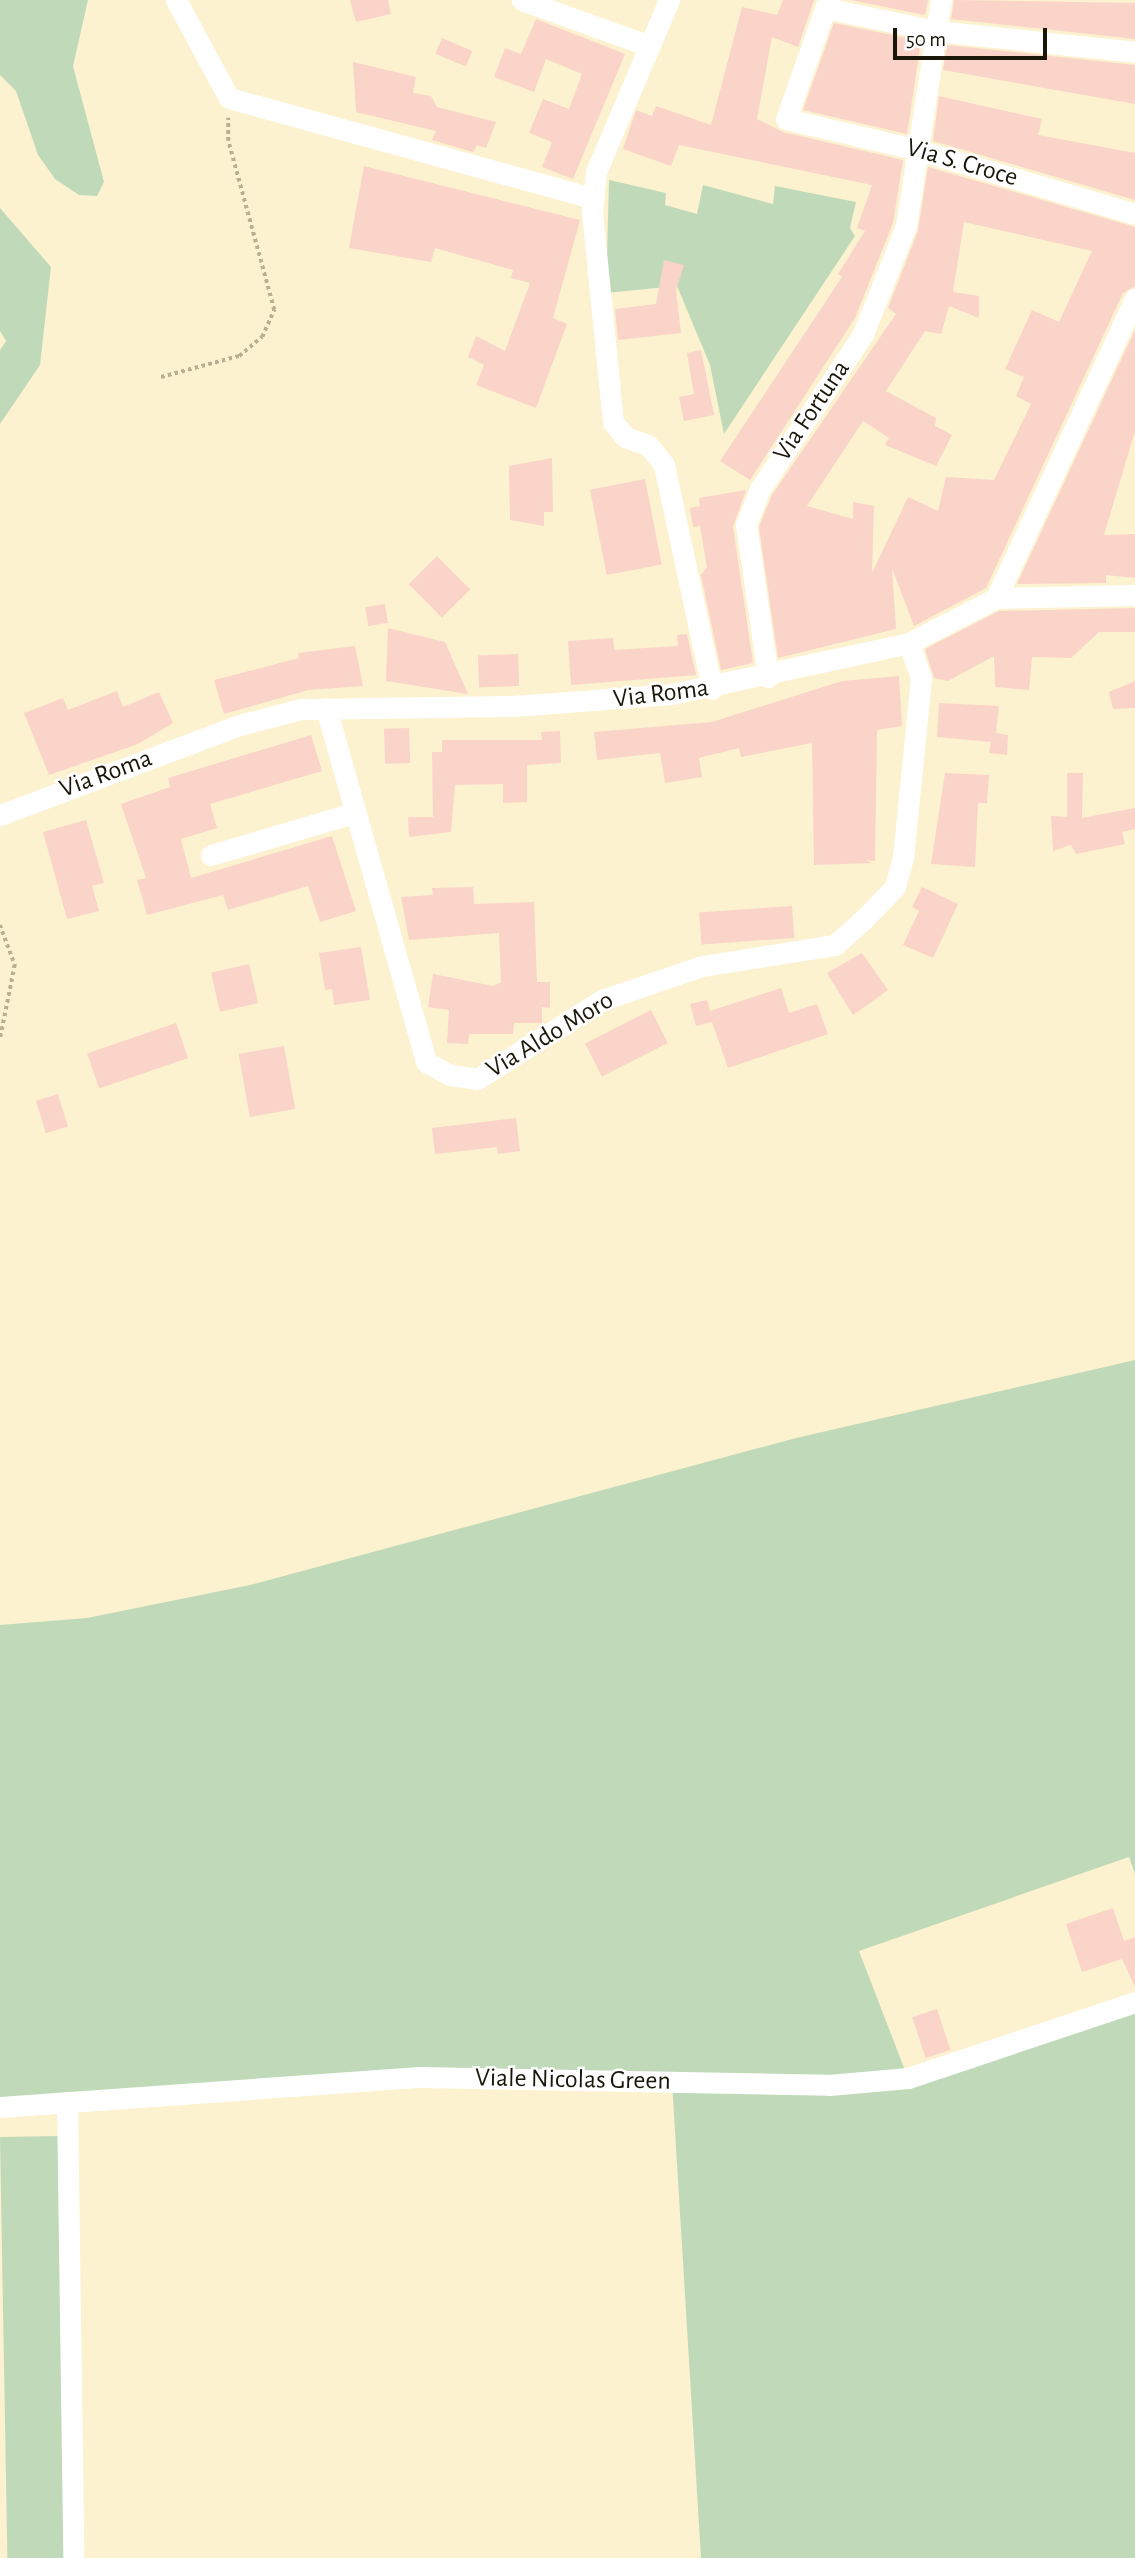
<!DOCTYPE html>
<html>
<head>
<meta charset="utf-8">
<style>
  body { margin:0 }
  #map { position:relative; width:1135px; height:2558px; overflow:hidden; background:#fdf2cf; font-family:"Alegreya Sans",sans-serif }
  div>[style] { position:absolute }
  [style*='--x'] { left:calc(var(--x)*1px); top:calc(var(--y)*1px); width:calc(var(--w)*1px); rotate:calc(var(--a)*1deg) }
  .green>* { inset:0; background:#c0dab9; transform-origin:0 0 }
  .building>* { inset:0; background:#fad3c9; transform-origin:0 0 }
  .path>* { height:3.5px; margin-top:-1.75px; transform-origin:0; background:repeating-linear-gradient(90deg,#b9b093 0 3.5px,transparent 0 7px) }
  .minor>* { height:21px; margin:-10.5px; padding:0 10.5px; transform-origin:10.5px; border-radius:10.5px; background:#fff }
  span { translate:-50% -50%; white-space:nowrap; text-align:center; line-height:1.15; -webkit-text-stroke:5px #fff; paint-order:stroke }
  .street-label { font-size:26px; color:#1a1609 }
  .scale { position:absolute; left:893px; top:28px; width:154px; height:32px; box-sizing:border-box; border:4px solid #1a1609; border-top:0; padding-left:9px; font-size:21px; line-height:24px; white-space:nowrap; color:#1a1609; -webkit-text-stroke:5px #fff; paint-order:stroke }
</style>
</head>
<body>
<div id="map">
  <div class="green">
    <i style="clip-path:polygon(0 0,88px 0,73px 66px,104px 182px,97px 196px,79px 195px,55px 179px,38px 155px,16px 91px,0 75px)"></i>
    <i style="clip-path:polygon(609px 180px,666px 193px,665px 205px,697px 214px,703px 185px,773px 204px,775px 186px,856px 202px,850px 228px,855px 236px,724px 434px,710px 365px,677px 286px,606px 293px)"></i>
    <i style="clip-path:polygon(0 208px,51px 267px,40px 365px,0 424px,0 350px,6px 341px,0 331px)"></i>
    <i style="clip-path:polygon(1135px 1360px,1135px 1874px,1129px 1857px,859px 1951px,908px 2078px,1135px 2002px,1135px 2558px,701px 2558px,672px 2082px,420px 2077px,0 2107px,0 1625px,87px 1618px,250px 1585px,796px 1438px)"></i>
    <i style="left:58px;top:2136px;width:422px;height:58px;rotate:89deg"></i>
  </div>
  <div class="building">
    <i style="clip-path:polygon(350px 0,388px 0,391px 14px,356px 22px)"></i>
    <i style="clip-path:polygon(783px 0,814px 0,798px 47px,772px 37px,757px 119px,783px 132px,903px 160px,893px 223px,855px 318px,750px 480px,720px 461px,842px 277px,838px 274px,865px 231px,857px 228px,872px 185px,679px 145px,671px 166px,623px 149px,636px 110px,652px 116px,656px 106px,711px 125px,742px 7px,777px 15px)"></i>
    <i style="clip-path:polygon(851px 0,928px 0,925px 15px)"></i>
    <i style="clip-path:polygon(954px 0,1135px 3px,1135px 39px,951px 19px)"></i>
    <i style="clip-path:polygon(536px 19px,625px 54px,573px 179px,542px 167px,552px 142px,529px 133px,543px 99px,569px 109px,582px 74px,546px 59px,534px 92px,494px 77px,505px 48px,521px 54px)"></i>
    <i style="clip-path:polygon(834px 23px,921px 41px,907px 134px,803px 110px)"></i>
    <i style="left:442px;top:38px;width:33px;height:17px;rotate:23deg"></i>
    <i style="clip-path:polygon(947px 45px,1135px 65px,1135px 104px,943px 70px)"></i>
    <i style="clip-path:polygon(353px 62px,416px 77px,413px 93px,431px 96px,437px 107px,496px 122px,486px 148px,477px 145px,473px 152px,432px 140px,436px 131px,356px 112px)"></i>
    <i style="clip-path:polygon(939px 96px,1042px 119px,1038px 135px,1135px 153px,1135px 200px,933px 141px)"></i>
    <i style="clip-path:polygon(364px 166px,580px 220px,553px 318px,567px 324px,536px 408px,476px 385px,484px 365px,468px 357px,476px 336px,505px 351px,530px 283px,511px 278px,513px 270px,435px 248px,431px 262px,349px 248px)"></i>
    <i style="clip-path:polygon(evenodd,928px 167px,1135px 227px,1135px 286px,1123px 293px,986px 588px,914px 626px,892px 568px,896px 629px,778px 658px,759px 527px,772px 495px,896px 314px,888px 308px,918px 231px,928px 167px,964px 222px,1092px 251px,1059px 322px,1032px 310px,1005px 369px,1024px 377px,1016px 396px,1031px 404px,994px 480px,946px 477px,938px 511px,908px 497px,872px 573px,874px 506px,853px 502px,853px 519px,807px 506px,863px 421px,889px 438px,885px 445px,936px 466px,952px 435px,935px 426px,936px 418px,886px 391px,925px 331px,941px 334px,949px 306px,979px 318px,979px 296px,953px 292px,964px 222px)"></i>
    <i style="clip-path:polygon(664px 260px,684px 265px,676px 290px,681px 333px,618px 340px,615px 309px,656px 304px)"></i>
    <i style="clip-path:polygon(1135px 330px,1135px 431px,1104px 535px,1135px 534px,1135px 578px,1106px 575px,1106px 583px,1017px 584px)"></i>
    <i style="clip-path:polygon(701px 350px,714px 415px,684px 421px,679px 397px,694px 394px,687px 353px)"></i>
    <i style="clip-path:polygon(552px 458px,553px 512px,544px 512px,544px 526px,510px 520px,509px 466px)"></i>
    <i style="left:645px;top:479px;width:87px;height:56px;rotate:79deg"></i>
    <i style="clip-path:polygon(746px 490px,733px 527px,753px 663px,721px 670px,701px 575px,707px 567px,700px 526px,693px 527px,690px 508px,700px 506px,699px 498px)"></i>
    <i style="left:437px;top:556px;width:47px;height:40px;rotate:45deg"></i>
    <i style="left:385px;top:604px;width:19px;height:20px;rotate:81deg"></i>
    <i style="clip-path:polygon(1135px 608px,1135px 632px,1099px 632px,1071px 658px,1032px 657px,1029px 690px,995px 687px,994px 656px,948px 681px,934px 678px,925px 649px,999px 611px)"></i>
    <i style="clip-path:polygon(388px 628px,445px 642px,468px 694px,386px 681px)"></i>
    <i style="clip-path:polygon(687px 634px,696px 675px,571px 685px,568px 641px,613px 638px,614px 650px,678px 646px,677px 635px)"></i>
    <i style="clip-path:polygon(355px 646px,363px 686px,308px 690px,224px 714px,214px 680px,299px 658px,298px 653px)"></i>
    <i style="left:518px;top:654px;width:32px;height:40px;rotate:88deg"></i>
    <i style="clip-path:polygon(899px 676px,902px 726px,877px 730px,875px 861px,865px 860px,872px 863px,814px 865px,812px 743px,741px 757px,739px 748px,699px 758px,702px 777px,665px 783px,660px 753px,597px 760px,594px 732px,712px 722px,842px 681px)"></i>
    <i style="clip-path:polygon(1135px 681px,1135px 708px,1113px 709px,1109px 692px)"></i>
    <i style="clip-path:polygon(117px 691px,123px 707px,159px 692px,173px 723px,138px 744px,49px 775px,24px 713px,63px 698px,68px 710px)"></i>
    <i style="clip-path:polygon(939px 703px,999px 706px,996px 733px,1008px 735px,1007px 755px,989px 753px,991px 742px,937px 737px)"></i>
    <i style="left:409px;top:728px;width:35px;height:25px;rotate:88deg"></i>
    <i style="clip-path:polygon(560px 731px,561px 763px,527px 765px,527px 802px,503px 803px,503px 784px,455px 785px,451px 832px,409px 837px,408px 817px,433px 817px,432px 752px,442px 752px,442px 740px,542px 740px,541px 732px)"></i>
    <i style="clip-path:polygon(311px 735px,322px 771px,210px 804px,217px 828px,181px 839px,191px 878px,332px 836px,356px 911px,320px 922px,308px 886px,228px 910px,223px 895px,147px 915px,137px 880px,146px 878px,121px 804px,170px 787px,168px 778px)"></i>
    <i style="clip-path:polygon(945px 773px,989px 775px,987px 803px,978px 803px,975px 867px,931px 864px)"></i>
    <i style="clip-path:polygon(1067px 773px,1083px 773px,1082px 818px,1135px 808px,1135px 829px,1122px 832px,1125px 844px,1076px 854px,1071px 845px,1053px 851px,1051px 816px,1067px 817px)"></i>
    <i style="clip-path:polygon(86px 820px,104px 883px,92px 886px,99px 911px,67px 919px,43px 832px)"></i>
    <i style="clip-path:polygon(473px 887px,474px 904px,534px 902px,537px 982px,550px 982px,550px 1008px,542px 1007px,542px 1023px,514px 1023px,513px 1034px,469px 1034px,468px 1044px,447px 1043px,449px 1010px,428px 1007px,433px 974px,493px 986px,501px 982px,499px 933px,409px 940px,401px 897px,433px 895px,432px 888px)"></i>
    <i style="clip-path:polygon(922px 887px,958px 904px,933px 958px,903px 945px,919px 911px,912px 907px)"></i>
    <i style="left:792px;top:906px;width:32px;height:93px;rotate:86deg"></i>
    <i style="clip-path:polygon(361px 947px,370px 1000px,334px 1005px,332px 989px,325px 990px,319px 953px)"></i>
    <i style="clip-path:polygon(862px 953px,888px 990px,853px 1015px,827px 973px)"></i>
    <i style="left:249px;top:964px;width:40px;height:39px;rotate:77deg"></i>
    <i style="clip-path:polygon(781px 988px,789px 1013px,817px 1004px,828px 1034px,728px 1068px,712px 1022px,696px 1026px,690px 1004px,707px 1000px,710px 1011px)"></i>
    <i style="left:651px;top:1010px;width:37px;height:74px;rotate:63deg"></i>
    <i style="left:176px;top:1023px;width:37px;height:94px;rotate:71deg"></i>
    <i style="left:284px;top:1046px;width:64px;height:46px;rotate:80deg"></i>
    <i style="left:58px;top:1094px;width:34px;height:23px;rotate:73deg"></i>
    <i style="clip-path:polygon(516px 1118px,520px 1151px,498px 1154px,497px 1147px,435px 1154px,432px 1128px)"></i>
    <i style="clip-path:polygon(1113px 1908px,1124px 1941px,1135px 1937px,1135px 1987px,1122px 1959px,1082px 1972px,1066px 1924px)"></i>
    <i style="left:937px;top:2009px;width:43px;height:26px;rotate:72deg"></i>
  </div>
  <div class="path">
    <i style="--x:161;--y:377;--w:81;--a:-15.1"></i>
    <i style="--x:239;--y:356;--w:30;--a:-40"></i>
    <i style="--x:262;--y:337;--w:30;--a:-66"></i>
    <i style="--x:274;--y:310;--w:175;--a:-105.2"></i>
    <i style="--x:228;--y:141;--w:23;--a:-90"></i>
    <i style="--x:0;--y:925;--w:43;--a:69.4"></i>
    <i style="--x:15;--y:965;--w:76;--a:101.3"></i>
  </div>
  <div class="minor">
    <i style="--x:176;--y:0;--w:111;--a:61.6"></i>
    <i style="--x:229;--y:98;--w:377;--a:15.4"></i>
    <i style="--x:522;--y:0;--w:133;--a:19.8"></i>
    <i style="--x:669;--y:0;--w:187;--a:113"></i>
    <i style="--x:596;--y:172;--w:40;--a:95.7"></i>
    <i style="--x:592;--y:212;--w:211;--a:84.3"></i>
    <i style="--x:613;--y:422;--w:19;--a:51"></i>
    <i style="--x:625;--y:437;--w:24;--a:19"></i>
    <i style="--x:648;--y:445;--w:26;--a:51"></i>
    <i style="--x:664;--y:465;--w:229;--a:77.9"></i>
    <i style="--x:828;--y:0;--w:126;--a:109.4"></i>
    <i style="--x:786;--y:119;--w:136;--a:13.2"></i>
    <i style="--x:918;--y:150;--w:226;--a:16.4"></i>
    <i style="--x:825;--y:8;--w:113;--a:11.7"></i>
    <i style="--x:936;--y:31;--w:200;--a:6"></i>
    <i style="--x:996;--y:598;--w:139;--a:-1.2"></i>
    <i style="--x:768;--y:677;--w:154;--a:-98.2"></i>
    <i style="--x:746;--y:525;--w:39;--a:-69"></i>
    <i style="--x:760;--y:489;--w:186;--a:-56.4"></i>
    <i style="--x:863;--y:334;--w:116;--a:-68.3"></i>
    <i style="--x:906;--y:226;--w:229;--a:-81.2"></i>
    <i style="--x:326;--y:708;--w:368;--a:74.2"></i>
    <i style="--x:426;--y:1062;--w:27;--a:28"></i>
    <i style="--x:450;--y:1075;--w:27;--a:8"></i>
    <i style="--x:477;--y:1079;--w:148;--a:-32.3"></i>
    <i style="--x:602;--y:1000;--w:106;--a:-18.8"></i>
    <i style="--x:702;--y:966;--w:135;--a:-9"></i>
    <i style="--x:835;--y:945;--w:36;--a:-42"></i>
    <i style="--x:862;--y:921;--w:47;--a:-45.9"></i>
    <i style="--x:895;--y:887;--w:30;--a:-75"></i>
    <i style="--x:903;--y:858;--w:181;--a:-84.3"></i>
    <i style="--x:921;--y:678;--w:37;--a:-109"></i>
    <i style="--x:0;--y:815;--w:256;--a:-20.6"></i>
    <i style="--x:240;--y:725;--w:63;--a:-14.7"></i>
    <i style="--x:301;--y:709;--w:213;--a:-0.8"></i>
    <i style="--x:514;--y:706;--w:158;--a:-4.3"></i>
    <i style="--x:672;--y:694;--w:242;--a:-12.1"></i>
    <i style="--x:909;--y:643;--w:98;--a:-27.3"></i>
    <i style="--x:996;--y:598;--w:330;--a:-65.1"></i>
    <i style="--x:211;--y:855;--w:149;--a:-16.4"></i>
    <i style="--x:67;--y:2102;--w:456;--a:89.2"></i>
    <i style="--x:0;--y:2107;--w:421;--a:-4.1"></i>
    <i style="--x:420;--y:2077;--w:409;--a:1.1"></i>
    <i style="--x:829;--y:2085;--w:79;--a:-5.1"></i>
    <i style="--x:908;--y:2078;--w:239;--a:-18.5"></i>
  </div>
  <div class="street-label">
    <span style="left:962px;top:163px;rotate:16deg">Via S. Croce</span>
    <span style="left:812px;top:411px;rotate:-56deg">Via Fortuna</span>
    <span style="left:661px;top:694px;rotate:-7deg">Via Roma</span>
    <span style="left:106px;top:774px;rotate:-20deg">Via Roma</span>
    <span style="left:550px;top:1035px;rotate:-31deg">Via Aldo Moro</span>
    <span style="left:573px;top:2080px;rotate:1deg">Viale Nicolas Green</span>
  </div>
  <div class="scale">50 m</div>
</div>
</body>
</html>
